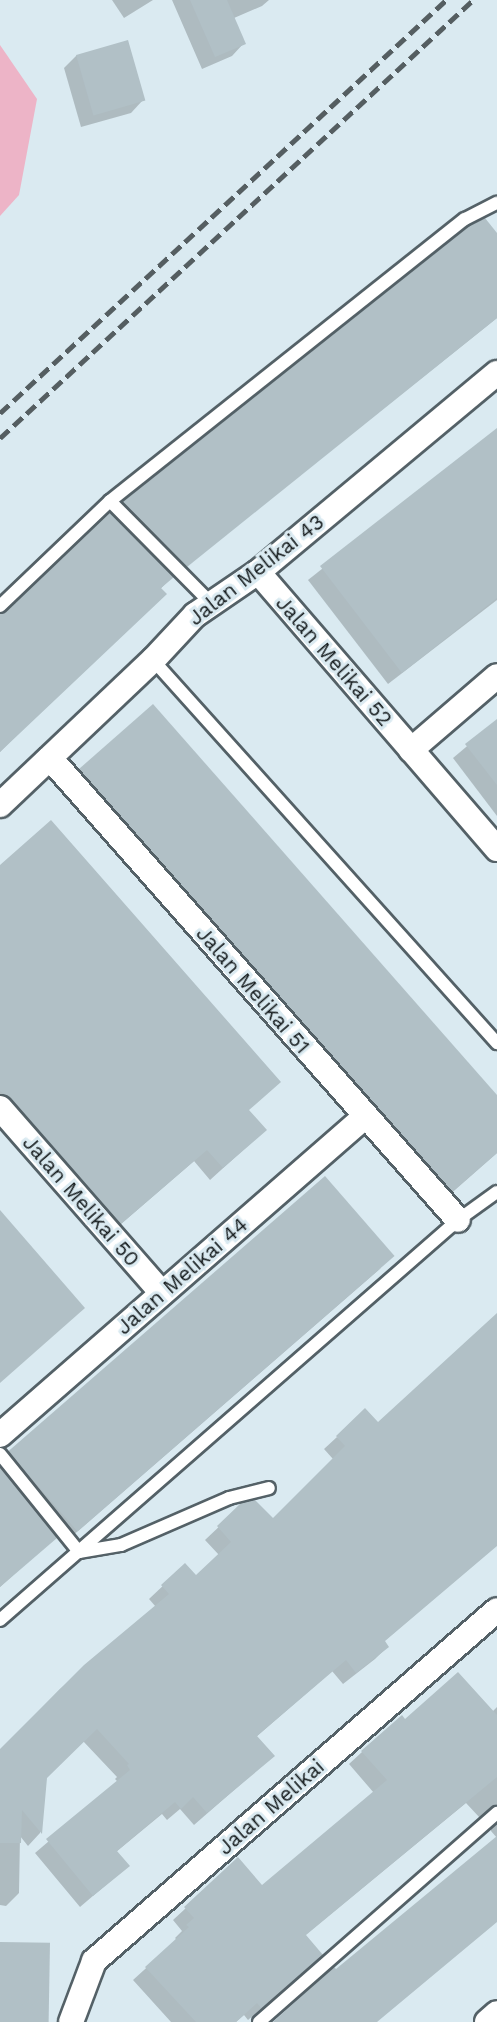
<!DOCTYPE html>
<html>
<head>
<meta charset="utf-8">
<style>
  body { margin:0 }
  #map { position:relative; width:497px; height:2022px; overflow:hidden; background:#daeaf1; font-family:"Work Sans",sans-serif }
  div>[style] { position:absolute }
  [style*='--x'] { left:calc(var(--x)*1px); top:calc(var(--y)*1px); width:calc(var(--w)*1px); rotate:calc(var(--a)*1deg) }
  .green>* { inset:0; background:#edb4c7 }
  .shadow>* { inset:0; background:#0003 }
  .building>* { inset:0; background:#b1c0c6; transform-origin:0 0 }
  .roads { filter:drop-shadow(2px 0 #546167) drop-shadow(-2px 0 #546167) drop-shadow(0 2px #546167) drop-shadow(0 -2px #546167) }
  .lane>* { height:12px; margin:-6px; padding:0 6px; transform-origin:6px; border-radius:6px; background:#fff }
  .street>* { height:24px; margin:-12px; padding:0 12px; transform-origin:12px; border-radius:12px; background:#fff }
  .rail>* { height:4.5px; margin-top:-2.25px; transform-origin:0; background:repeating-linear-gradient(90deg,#555e61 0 12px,transparent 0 18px) }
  span { translate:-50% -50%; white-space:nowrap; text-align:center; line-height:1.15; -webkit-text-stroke:6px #daeaf1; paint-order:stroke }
  .street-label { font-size:21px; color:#141a1c }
</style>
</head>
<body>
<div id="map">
  <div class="green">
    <i style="clip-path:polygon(0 45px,37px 99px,19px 195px,0 216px)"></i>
  </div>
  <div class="shadow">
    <i style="clip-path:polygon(112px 0,153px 0,124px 18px)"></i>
    <i style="clip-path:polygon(172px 0,269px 0,262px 6px,234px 18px,244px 43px,232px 56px,202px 69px)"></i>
    <i style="clip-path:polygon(77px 55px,143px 100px,131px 113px,81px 127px,64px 68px)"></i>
    <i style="clip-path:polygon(497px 236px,497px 318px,172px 577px,0 752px,0 618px,123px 503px)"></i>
    <i style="clip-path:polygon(497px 430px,497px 600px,388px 684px,308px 580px)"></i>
    <i style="clip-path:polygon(153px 707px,497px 1097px,497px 1153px,439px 1204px,67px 783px)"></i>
    <i style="clip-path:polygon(497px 721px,497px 816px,453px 758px)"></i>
    <i style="clip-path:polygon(0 867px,248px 1110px,252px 1142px,210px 1180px,194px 1161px,107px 1236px,0 1113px)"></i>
    <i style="clip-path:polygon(381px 1268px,63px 1544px,56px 1536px,0 1587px,0 1462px,9px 1452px)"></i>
    <i style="clip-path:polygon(337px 1437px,497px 1545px,383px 1642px,387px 1647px,375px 1659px,343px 1684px,332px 1671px,256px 1737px,273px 1756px,194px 1825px,180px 1809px,167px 1820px,162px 1814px,116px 1852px,128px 1866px,80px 1907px,35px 1853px,118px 1782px,115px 1779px,117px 1777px,83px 1741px,46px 1778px,40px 1833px,28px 1846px,20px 1836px,19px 1893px,6px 1906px,0 1905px,0 1751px,60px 1689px,156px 1607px,149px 1599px,185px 1565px,196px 1577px,219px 1555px,205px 1540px,242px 1505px,273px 1520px,333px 1459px,324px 1449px)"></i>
    <i style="clip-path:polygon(497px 1707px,497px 1838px,491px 1831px,491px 1821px,480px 1818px,466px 1803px,304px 1936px,308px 1967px,248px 2020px,244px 2015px,236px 2022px,171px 2022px,133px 1980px,177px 1940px,175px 1938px,182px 1931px,173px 1920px,186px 1908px,262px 1887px,374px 1793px,349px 1764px,362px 1752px,405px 1722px,492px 1712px)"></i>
  </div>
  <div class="building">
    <i style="clip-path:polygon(190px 0,227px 0,246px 44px,215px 57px)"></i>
    <i style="left:128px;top:40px;width:63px;height:54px;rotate:74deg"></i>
    <i style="clip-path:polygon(485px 218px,497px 233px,497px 318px,187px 567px,122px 502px,469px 226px)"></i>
    <i style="clip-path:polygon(497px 428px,497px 598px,402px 673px,320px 566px)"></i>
    <i style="clip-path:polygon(110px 513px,174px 577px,161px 588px,167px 594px,0 752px,0 614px,6px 612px)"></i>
    <i style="clip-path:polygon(153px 704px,497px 1095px,497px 1153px,452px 1192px,79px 769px)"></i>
    <i style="clip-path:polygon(497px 719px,497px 785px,465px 744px)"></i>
    <i style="clip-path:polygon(51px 820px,281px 1082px,249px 1110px,267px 1130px,223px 1168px,207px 1150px,121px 1224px,11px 1099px,0 1091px,0 865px)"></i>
    <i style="left:325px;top:1176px;width:106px;height:420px;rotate:49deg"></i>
    <i style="clip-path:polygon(0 1210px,85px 1308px,0 1383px)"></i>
    <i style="clip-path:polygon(497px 1313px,497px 1546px,385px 1641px,389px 1647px,356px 1673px,346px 1660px,257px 1736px,275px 1756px,207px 1813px,193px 1797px,181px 1809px,175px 1802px,117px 1851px,130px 1866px,93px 1896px,46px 1839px,130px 1770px,127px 1765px,129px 1764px,97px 1729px,47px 1778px,42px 1834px,22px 1810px,21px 1843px,0 1843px,0 1749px,84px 1665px,169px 1594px,161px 1585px,185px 1563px,196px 1575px,231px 1542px,217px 1526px,241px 1503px,255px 1500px,273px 1518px,345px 1446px,336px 1436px,365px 1408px,378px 1422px)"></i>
    <i style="clip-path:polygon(0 1467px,57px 1538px,0 1587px)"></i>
    <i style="clip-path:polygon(458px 1672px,497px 1715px,497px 1777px,306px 1935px,323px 1955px,262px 2009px,257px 2003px,236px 2022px,196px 2022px,145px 1967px,189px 1927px,186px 1925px,194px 1918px,184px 1907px,238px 1857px,262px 1885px,387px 1780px,361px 1751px,402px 1715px,405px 1719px)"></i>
    <i style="clip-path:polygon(497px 1836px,497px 1922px,377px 2022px,273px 2022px,334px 1967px,336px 1969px)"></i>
    <i style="left:0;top:1942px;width:50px;height:80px;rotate:1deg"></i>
  </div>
  <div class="roads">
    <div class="lane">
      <i style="--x:110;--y:501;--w:142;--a:45.3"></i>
      <i style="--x:0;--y:606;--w:152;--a:-43.7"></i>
      <i style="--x:110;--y:501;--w:453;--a:-38.5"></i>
      <i style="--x:465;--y:219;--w:36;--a:-27"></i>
      <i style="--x:153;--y:660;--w:515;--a:48.07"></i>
      <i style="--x:0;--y:1454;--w:126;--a:51.1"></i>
      <i style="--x:79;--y:1552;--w:43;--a:-9.5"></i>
      <i style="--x:121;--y:1545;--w:118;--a:-23.5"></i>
      <i style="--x:229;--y:1498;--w:41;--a:-14"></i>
      <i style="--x:0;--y:1620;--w:608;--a:-41.13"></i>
      <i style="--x:458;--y:1220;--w:48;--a:-35.7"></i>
      <i style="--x:259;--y:2022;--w:317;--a:-41.3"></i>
    </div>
    <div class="street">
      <i style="--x:258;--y:572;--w:366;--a:49.2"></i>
      <i style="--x:411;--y:750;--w:113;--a:-40.7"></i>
      <i style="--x:50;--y:758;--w:616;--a:48.55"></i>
      <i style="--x:0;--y:805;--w:211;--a:-43.5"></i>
      <i style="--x:153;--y:660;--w:62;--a:-47"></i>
      <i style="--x:195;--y:615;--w:76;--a:-34.3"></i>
      <i style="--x:258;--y:572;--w:311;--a:-39.8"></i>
      <i style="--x:0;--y:1108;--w:246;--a:48.8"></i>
      <i style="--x:0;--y:1435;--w:484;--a:-41.1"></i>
      <i style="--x:71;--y:2022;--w:65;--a:-69.3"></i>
      <i style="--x:94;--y:1961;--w:534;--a:-41.05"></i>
      <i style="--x:487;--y:2022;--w:13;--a:-42"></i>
    </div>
  </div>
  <div class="rail">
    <i style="--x:0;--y:413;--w:608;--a:-42.8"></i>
    <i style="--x:0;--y:438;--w:645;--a:-42.8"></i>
  </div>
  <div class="street-label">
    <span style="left:256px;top:570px;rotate:-38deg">Jalan Melikai 43</span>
    <span style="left:334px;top:661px;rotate:49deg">Jalan Melikai 52</span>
    <span style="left:253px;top:990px;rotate:49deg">Jalan Melikai 51</span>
    <span style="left:81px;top:1201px;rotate:49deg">Jalan Melikai 50</span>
    <span style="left:182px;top:1276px;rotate:-41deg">Jalan Melikai 44</span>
    <span style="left:271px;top:1807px;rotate:-41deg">Jalan Melikai</span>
  </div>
</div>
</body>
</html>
